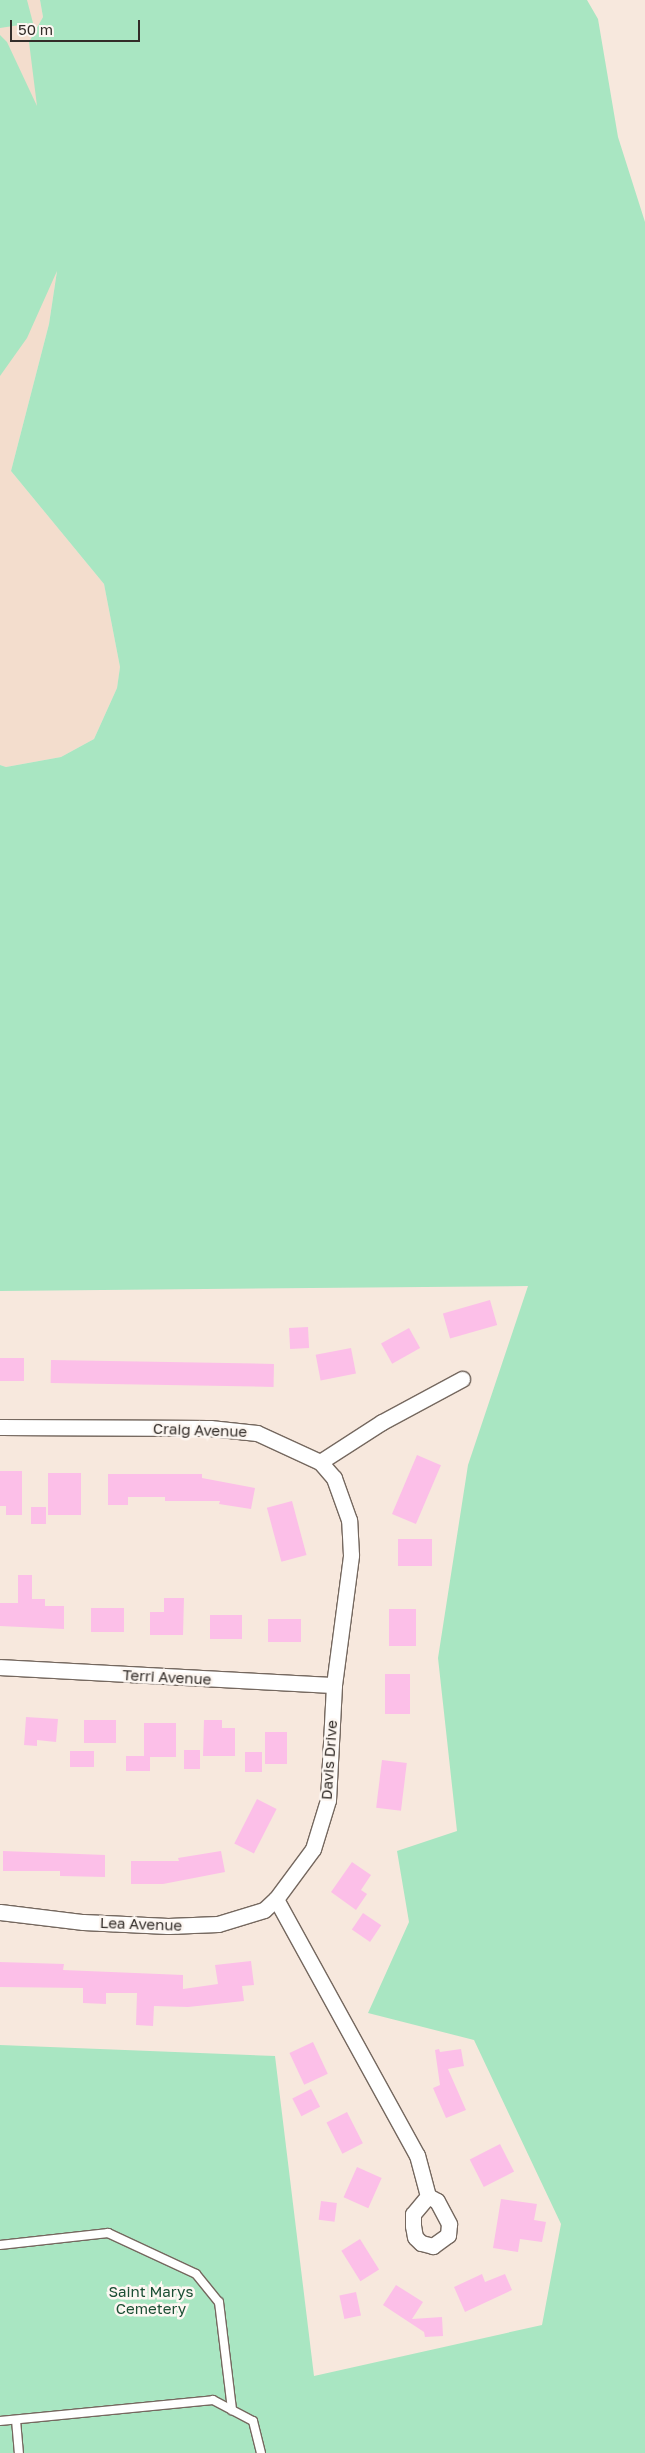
<!DOCTYPE html>
<html>
<head>
<meta charset="utf-8">
<style>
  body { margin:0 }
  #map { position:relative; width:645px; height:2453px; overflow:hidden; background:#f7e8dd; font-family:"Golos Text",sans-serif }
  div>[style] { position:absolute }
  [style*='--x'] { left:calc(var(--x)*1px); top:calc(var(--y)*1px); width:calc(var(--w)*1px); rotate:calc(var(--a)*1deg) }
  .built>* { inset:0; background:#f3ddcd }
  .green>* { inset:0; background:#a9e6c2 }
  .building>* { inset:0; background:#fcbfe8; transform-origin:0 0 }
  .roads { filter:drop-shadow(1px 0 #75685f) drop-shadow(-1px 0 #75685f) drop-shadow(0 1px #75685f) drop-shadow(0 -1px #75685f) }
  .service>* { height:8px; margin:-4px; padding:0 4px; transform-origin:4px; border-radius:4px; background:#fff }
  .minor>* { height:15px; margin:-7.5px; padding:0 7.5px; transform-origin:7.5px; border-radius:7.5px; background:#fff }
  span { translate:-50% -50%; white-space:nowrap; text-align:center; line-height:1.15; -webkit-text-stroke:5px #fdf7f2; paint-order:stroke }
  .street-label { font-size:15px; color:#332d29 }
  .park-label { font-size:15px; color:#1c4f35 }
  .scale { position:absolute; left:10px; top:20px; width:130px; height:22px; box-sizing:border-box; border:2px solid #332d29; border-top:0; padding-left:6px; font-size:15px; line-height:18px; white-space:nowrap; color:#332d29; -webkit-text-stroke:4px #fdf7f2; paint-order:stroke }
</style>
</head>
<body>
<div id="map">
  <div class="built">
    <i style="clip-path:polygon(0 0,40px 0,43px 17px,29px 42px,62px 237px,49px 324px,11px 471px,104px 584px,120px 667px,117px 688px,94px 739px,61px 757px,6px 767px,0 765px)"></i>
  </div>
  <div class="green">
    <i style="clip-path:polygon(0 0,27px 0,33px 23px,0 28px)"></i>
    <i style="clip-path:polygon(40px 0,587px 0,598px 19px,618px 137px,645px 222px,645px 2453px,0 2453px,0 2045px,275px 2056px,314px 2376px,542px 2325px,561px 2224px,474px 2040px,368px 2013px,409px 1922px,397px 1851px,457px 1831px,438px 1658px,468px 1465px,528px 1286px,0 1291px,0 765px,6px 767px,61px 757px,94px 739px,117px 688px,120px 667px,104px 584px,11px 471px,49px 324px,57px 271px,27px 338px,0 376px,0 35px,7px 42px,37px 106px,29px 42px,43px 17px)"></i>
  </div>
  <div class="building">
    <i style="left:490px;top:1300px;width:26px;height:49px;rotate:74deg"></i>
    <i style="left:308px;top:1327px;width:21px;height:19px;rotate:87deg"></i>
    <i style="left:409px;top:1328px;width:23px;height:32px;rotate:61deg"></i>
    <i style="left:351px;top:1348px;width:26px;height:36px;rotate:79deg"></i>
    <i style="left:0;top:1358px;width:24px;height:23px"></i>
    <i style="left:51px;top:1360px;width:223px;height:23px;rotate:1deg"></i>
    <i style="left:417px;top:1455px;width:26px;height:64px;rotate:23deg"></i>
    <i style="clip-path:polygon(0 1471px,22px 1471px,22px 1515px,6px 1515px,6px 1506px,0 1506px)"></i>
    <i style="left:48px;top:1473px;width:33px;height:42px"></i>
    <i style="clip-path:polygon(108px 1474px,202px 1474px,202px 1478px,255px 1488px,251px 1509px,219px 1504px,220px 1501px,165px 1501px,165px 1497px,128px 1497px,128px 1505px,108px 1505px)"></i>
    <i style="left:292px;top:1501px;width:56px;height:26px;rotate:75deg"></i>
    <i style="left:31px;top:1507px;width:15px;height:17px"></i>
    <i style="left:398px;top:1539px;width:34px;height:27px"></i>
    <i style="clip-path:polygon(18px 1575px,32px 1575px,32px 1599px,45px 1599px,45px 1606px,64px 1606px,64px 1629px,0 1626px,0 1603px,18px 1603px)"></i>
    <i style="clip-path:polygon(164px 1598px,184px 1598px,183px 1635px,150px 1635px,150px 1612px,164px 1612px)"></i>
    <i style="left:91px;top:1608px;width:33px;height:24px"></i>
    <i style="left:389px;top:1609px;width:27px;height:37px"></i>
    <i style="left:210px;top:1615px;width:32px;height:24px"></i>
    <i style="left:268px;top:1619px;width:33px;height:23px"></i>
    <i style="left:385px;top:1674px;width:25px;height:40px"></i>
    <i style="clip-path:polygon(26px 1717px,58px 1719px,56px 1742px,37px 1740px,37px 1746px,24px 1745px)"></i>
    <i style="left:84px;top:1720px;width:32px;height:23px"></i>
    <i style="clip-path:polygon(204px 1720px,222px 1720px,222px 1728px,235px 1728px,235px 1756px,203px 1756px)"></i>
    <i style="clip-path:polygon(144px 1723px,176px 1723px,176px 1757px,150px 1757px,150px 1771px,126px 1771px,126px 1756px,144px 1756px)"></i>
    <i style="left:265px;top:1732px;width:22px;height:32px"></i>
    <i style="left:184px;top:1750px;width:16px;height:19px"></i>
    <i style="left:70px;top:1751px;width:24px;height:16px"></i>
    <i style="left:245px;top:1752px;width:17px;height:20px"></i>
    <i style="left:382px;top:1760px;width:25px;height:48px;rotate:7deg"></i>
    <i style="left:257px;top:1799px;width:22px;height:50px;rotate:27deg"></i>
    <i style="clip-path:polygon(3px 1851px,105px 1855px,105px 1877px,60px 1876px,60px 1871px,3px 1871px)"></i>
    <i style="clip-path:polygon(221px 1851px,225px 1872px,163px 1884px,131px 1884px,131px 1861px,179px 1861px,178px 1858px)"></i>
    <i style="clip-path:polygon(352px 1862px,371px 1875px,361px 1890px,367px 1894px,356px 1910px,331px 1892px)"></i>
    <i style="left:363px;top:1913px;width:22px;height:20px;rotate:34deg"></i>
    <i style="clip-path:polygon(251px 1961px,254px 1985px,242px 1986px,244px 2001px,188px 2007px,154px 2006px,153px 2026px,136px 2025px,137px 1993px,106px 1993px,106px 2004px,83px 2003px,83px 1988px,0 1987px,0 1962px,64px 1964px,63px 1970px,183px 1975px,183px 1989px,218px 1984px,215px 1965px)"></i>
    <i style="left:313px;top:2042px;width:35px;height:26px;rotate:65deg"></i>
    <i style="clip-path:polygon(439px 2049px,440px 2052px,461px 2049px,464px 2066px,448px 2069px,466px 2110px,446px 2118px,433px 2088px,440px 2085px,435px 2050px)"></i>
    <i style="left:311px;top:2089px;width:20px;height:21px;rotate:63deg"></i>
    <i style="left:347px;top:2112px;width:35px;height:23px;rotate:63deg"></i>
    <i style="left:500px;top:2144px;width:31px;height:34px;rotate:63deg"></i>
    <i style="left:357px;top:2167px;width:27px;height:33px;rotate:24deg"></i>
    <i style="clip-path:polygon(501px 2199px,537px 2204px,534px 2220px,546px 2222px,542px 2242px,520px 2239px,518px 2252px,493px 2248px)"></i>
    <i style="left:321px;top:2201px;width:16px;height:19px;rotate:7deg"></i>
    <i style="left:360px;top:2239px;width:36px;height:22px;rotate:58deg"></i>
    <i style="clip-path:polygon(482px 2274px,485px 2282px,505px 2274px,512px 2290px,465px 2312px,454px 2287px)"></i>
    <i style="clip-path:polygon(396px 2285px,423px 2302px,412px 2319px,442px 2317px,443px 2336px,425px 2337px,424px 2332px,383px 2305px)"></i>
    <i style="left:356px;top:2292px;width:24px;height:17px;rotate:78deg"></i>
  </div>
  <div class="roads">
    <div class="service">
      <i style="--x:0;--y:2245;--w:109;--a:-6.3"></i>
      <i style="--x:108;--y:2233;--w:97;--a:25"></i>
      <i style="--x:196;--y:2274;--w:36;--a:51"></i>
      <i style="--x:219;--y:2302;--w:109;--a:83.1"></i>
      <i style="--x:16;--y:2420;--w:33;--a:85"></i>
      <i style="--x:0;--y:2421;--w:214;--a:-5.6"></i>
      <i style="--x:213;--y:2400;--w:45;--a:27.7"></i>
      <i style="--x:253;--y:2421;--w:33;--a:76"></i>
    </div>
    <div class="minor">
      <i style="--x:0;--y:1427;--w:210;--a:0.3"></i>
      <i style="--x:210;--y:1428;--w:47;--a:6.1"></i>
      <i style="--x:257;--y:1433;--w:69;--a:24.7"></i>
      <i style="--x:320;--y:1462;--w:74;--a:-32.8"></i>
      <i style="--x:382;--y:1422;--w:91;--a:-28.3"></i>
      <i style="--x:0;--y:1667;--w:334;--a:3.1"></i>
      <i style="--x:276;--y:1899;--w:292;--a:61.2"></i>
      <i style="--x:417;--y:2155;--w:42;--a:75"></i>
      <i style="--x:0;--y:1912;--w:84;--a:6.9"></i>
      <i style="--x:83;--y:1922;--w:85;--a:2.7"></i>
      <i style="--x:168;--y:1926;--w:50;--a:-2.3"></i>
      <i style="--x:218;--y:1924;--w:48;--a:-16.9"></i>
      <i style="--x:264;--y:1910;--w:16;--a:-43"></i>
      <i style="--x:276;--y:1899;--w:62;--a:-53.5"></i>
      <i style="--x:313;--y:1849;--w:51;--a:-73"></i>
      <i style="--x:328;--y:1800;--w:115;--a:-87"></i>
      <i style="--x:334;--y:1685;--w:131;--a:-82.5"></i>
      <i style="--x:351;--y:1555;--w:35;--a:-93"></i>
      <i style="--x:349;--y:1520;--w:45;--a:-109.7"></i>
      <i style="--x:334;--y:1478;--w:21;--a:-131"></i>
      <i style="--x:428;--y:2196;--w:10;--a:29"></i>
      <i style="--x:437;--y:2201;--w:26;--a:62"></i>
      <i style="--x:449;--y:2224;--w:11;--a:95"></i>
      <i style="--x:448;--y:2235;--w:19;--a:144"></i>
      <i style="--x:433;--y:2246;--w:12;--a:-166"></i>
      <i style="--x:421;--y:2243;--w:8;--a:-135"></i>
      <i style="--x:415;--y:2237;--w:11;--a:-100"></i>
      <i style="--x:413;--y:2226;--w:12;--a:-90"></i>
      <i style="--x:413;--y:2214;--w:23;--a:-50"></i>
    </div>
  </div>
  <div class="street-label">
    <span style="left:200px;top:1430px;rotate:2deg">Craig Avenue</span>
    <span style="left:167px;top:1677px;rotate:3deg">Terri Avenue</span>
    <span style="left:329px;top:1760px;rotate:-86deg">Davis Drive</span>
    <span style="left:141px;top:1924px;rotate:2deg">Lea Avenue</span>
  </div>
  <div class="park-label">
    <span style="left:151px;top:2300px">Saint Marys<br>Cemetery</span>
  </div>
  <div class="scale">50 m</div>
</div>
</body>
</html>
